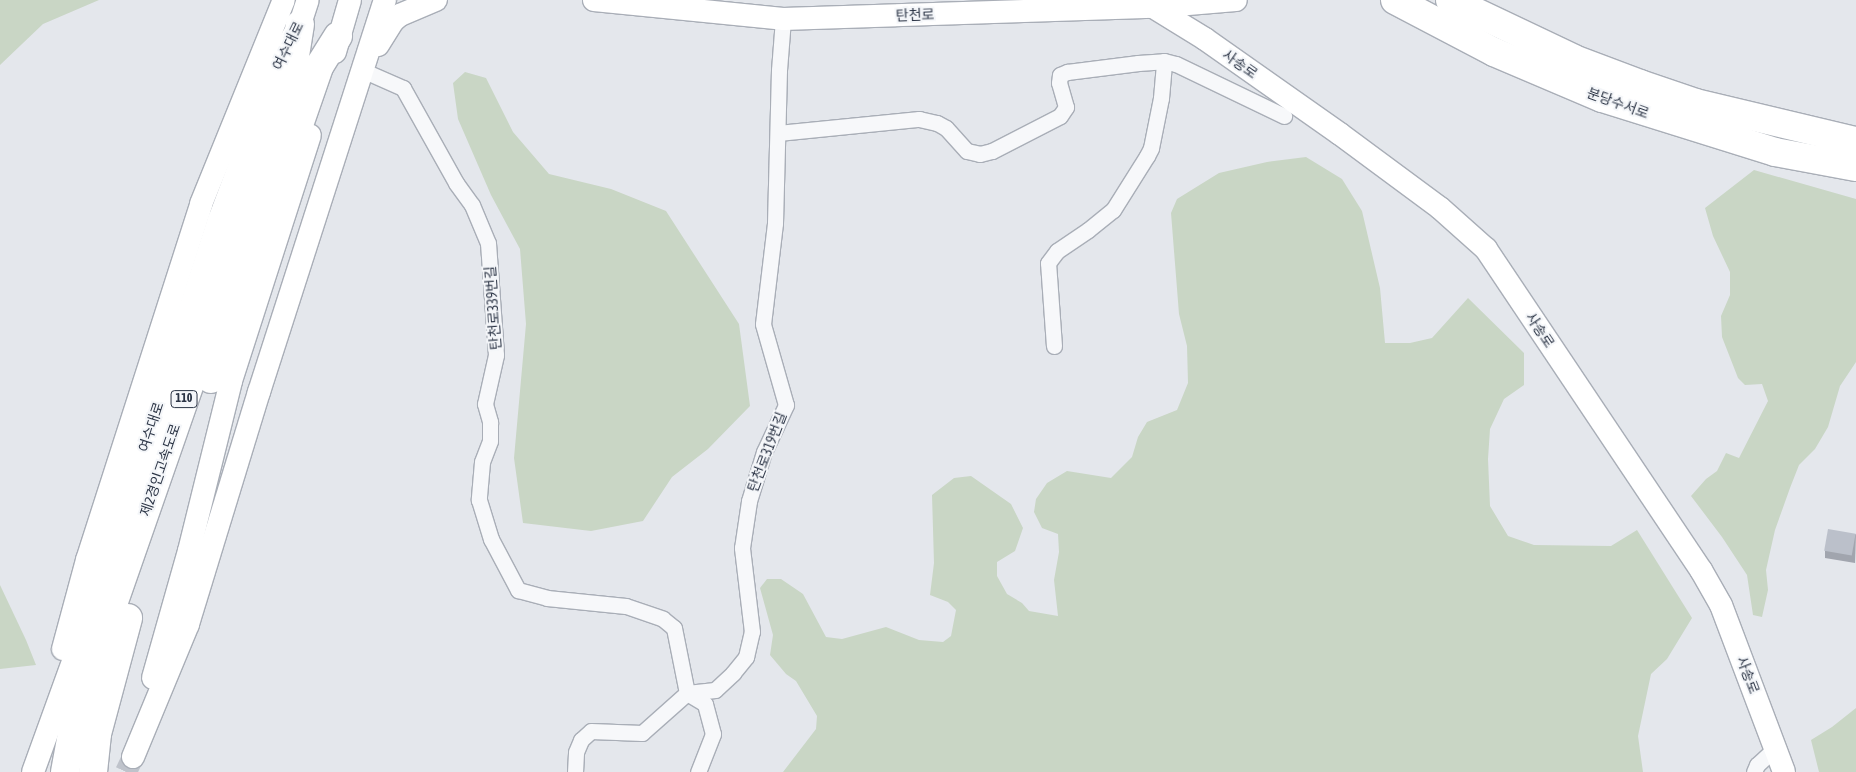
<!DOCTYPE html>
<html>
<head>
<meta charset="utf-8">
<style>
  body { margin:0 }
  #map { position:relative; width:1856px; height:772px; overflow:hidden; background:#e4e7ec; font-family:"Asap Condensed","Noto Sans KR",sans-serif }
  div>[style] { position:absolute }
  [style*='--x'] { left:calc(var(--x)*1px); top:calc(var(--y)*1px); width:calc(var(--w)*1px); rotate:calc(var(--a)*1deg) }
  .green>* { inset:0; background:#c9d6c5 }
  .secondary-tunnel>* { height:22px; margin-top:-11px; transform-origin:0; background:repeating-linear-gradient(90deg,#bfc3cb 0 22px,transparent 0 33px) }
  .roads { filter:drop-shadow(1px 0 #a9aeb7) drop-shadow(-1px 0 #a9aeb7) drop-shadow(0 1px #a9aeb7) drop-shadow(0 -1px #a9aeb7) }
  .street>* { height:15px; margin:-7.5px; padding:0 7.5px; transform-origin:7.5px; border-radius:7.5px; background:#f7f8fa }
  .secondary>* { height:22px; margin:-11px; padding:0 11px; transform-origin:11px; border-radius:11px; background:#fff }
  .highway>* { height:28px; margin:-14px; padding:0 14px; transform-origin:14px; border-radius:14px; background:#fff }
  .wall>* { inset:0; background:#a1a5ae }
  .building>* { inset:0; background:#bbc0ca; transform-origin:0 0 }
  span { translate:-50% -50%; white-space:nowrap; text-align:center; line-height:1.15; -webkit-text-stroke:4px #f4f6f9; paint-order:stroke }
  .shield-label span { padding:1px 4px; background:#f4f6f9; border:1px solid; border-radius:4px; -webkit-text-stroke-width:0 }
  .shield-label { font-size:12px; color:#2b3445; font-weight:700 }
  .street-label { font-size:14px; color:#2b3445 }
</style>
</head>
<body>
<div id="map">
  <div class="green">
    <i style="clip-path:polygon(0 0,99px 0,43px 24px,0 65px)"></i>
    <i style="clip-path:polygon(465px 72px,486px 78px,513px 132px,549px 174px,611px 189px,666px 211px,739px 324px,750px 406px,708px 449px,672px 477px,643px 521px,591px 531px,523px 523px,514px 458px,526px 324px,520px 249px,491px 195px,458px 119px,453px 83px)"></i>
    <i style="clip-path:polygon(1306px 157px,1342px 179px,1362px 211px,1380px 288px,1385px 343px,1410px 343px,1432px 338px,1468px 298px,1524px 353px,1524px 385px,1504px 399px,1490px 429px,1488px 459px,1490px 506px,1508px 536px,1534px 545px,1611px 546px,1637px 530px,1692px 618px,1667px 659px,1651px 674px,1638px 736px,1643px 772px,783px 772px,816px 729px,817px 716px,796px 681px,786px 674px,770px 655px,773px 635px,760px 588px,767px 579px,781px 579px,803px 594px,826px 637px,842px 639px,886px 627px,919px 640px,943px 642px,951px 636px,956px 610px,948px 602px,930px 595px,934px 563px,932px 495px,954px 478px,971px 476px,1011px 504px,1023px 528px,1015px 551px,997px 562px,997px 576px,1007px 594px,1022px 603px,1029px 611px,1058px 616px,1054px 580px,1059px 552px,1058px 534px,1042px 528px,1034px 512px,1036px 499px,1047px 483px,1067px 471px,1111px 478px,1132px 457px,1138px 437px,1147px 422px,1177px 410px,1188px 383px,1187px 346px,1179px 314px,1171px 213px,1177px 199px,1219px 173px,1267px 162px)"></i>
    <i style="clip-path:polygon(1754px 170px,1856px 199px,1856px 362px,1840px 386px,1828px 427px,1815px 449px,1799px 465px,1790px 488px,1775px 530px,1766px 570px,1768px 590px,1762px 617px,1753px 615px,1747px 575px,1722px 537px,1691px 496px,1706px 479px,1717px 471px,1726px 453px,1739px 458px,1768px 401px,1762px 384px,1745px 385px,1738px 378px,1722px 337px,1721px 316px,1730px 295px,1730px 272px,1713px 236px,1705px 208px)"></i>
    <i style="clip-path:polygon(0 585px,26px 640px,36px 665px,0 669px)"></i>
    <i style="clip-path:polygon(1856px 708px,1856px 772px,1819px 772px,1811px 740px,1832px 727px)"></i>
  </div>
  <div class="secondary-tunnel">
    <i style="--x:126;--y:772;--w:17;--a:-65"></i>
  </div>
  <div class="roads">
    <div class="street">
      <i style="--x:362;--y:70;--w:45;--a:23.7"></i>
      <i style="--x:403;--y:88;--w:109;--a:60.8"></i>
      <i style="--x:456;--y:183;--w:27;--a:54"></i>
      <i style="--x:472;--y:205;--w:41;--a:67.2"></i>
      <i style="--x:488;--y:243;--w:112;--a:85.9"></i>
      <i style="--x:496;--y:355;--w:50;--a:102.7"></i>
      <i style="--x:485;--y:404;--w:19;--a:74"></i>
      <i style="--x:490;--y:422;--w:19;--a:90"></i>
      <i style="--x:490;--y:441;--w:22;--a:111"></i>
      <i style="--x:482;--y:462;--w:38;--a:95"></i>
      <i style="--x:479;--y:500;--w:41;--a:72.9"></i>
      <i style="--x:491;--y:539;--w:58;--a:62.1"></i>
      <i style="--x:518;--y:590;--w:30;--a:15"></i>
      <i style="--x:547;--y:598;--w:79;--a:5.8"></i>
      <i style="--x:626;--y:606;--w:39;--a:19"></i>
      <i style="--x:663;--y:619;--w:14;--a:39"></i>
      <i style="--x:674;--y:628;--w:66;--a:78.7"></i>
      <i style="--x:687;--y:693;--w:21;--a:31"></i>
      <i style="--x:705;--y:704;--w:31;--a:75"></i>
      <i style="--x:713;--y:734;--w:41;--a:111.5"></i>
      <i style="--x:778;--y:133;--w:142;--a:-5.7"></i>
      <i style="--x:919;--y:119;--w:18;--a:13"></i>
      <i style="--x:937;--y:123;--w:10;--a:29"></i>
      <i style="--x:946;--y:128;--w:31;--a:48"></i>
      <i style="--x:967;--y:151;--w:13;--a:13"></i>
      <i style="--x:980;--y:154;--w:12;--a:-14"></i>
      <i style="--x:992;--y:151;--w:76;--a:-27.2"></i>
      <i style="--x:1060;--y:116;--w:11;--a:-56"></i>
      <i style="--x:1066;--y:107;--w:25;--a:-106"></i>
      <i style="--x:1059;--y:83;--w:8;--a:-83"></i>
      <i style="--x:1060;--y:75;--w:8;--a:-23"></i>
      <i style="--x:1067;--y:72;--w:72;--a:-7.2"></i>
      <i style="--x:1138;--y:63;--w:26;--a:-4"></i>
      <i style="--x:1164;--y:61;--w:12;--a:14"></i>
      <i style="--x:1176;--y:64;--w:120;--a:25.7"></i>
      <i style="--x:1054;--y:346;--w:83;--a:-94.1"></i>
      <i style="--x:1048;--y:263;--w:15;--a:-53"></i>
      <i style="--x:1057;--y:251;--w:37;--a:-34"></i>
      <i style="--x:1088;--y:230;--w:32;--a:-39"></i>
      <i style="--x:1113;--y:210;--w:64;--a:-57.8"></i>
      <i style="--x:1147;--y:156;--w:9;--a:-63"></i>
      <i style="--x:1151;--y:148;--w:51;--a:-78.7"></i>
      <i style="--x:1161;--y:98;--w:37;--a:-85"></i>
      <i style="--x:575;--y:772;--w:20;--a:-87"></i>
      <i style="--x:576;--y:752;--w:13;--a:-67"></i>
      <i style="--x:581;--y:740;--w:13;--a:-42"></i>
      <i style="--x:591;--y:731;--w:51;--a:2.2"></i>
      <i style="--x:642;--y:733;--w:60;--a:-41.6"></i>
      <i style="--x:687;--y:693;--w:28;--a:-6"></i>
      <i style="--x:715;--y:690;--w:25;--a:-43"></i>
      <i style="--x:733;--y:673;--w:21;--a:-51"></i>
      <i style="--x:746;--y:657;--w:26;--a:-77"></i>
      <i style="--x:752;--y:632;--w:85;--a:-96.8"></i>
      <i style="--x:742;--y:548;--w:48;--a:-81.5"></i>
      <i style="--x:749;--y:501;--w:51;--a:-73"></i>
      <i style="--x:764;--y:452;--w:52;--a:-64.9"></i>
      <i style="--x:786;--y:405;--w:84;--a:-105.9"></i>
      <i style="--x:763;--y:324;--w:102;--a:-83.2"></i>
      <i style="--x:775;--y:223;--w:153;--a:-88.5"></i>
      <i style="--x:779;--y:70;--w:51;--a:-85.5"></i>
      <i style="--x:1754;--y:772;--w:8;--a:-67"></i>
      <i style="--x:1757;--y:765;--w:25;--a:-43"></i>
    </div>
    <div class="secondary">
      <i style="--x:594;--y:0;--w:190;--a:5.7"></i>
      <i style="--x:783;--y:19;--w:370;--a:-1.9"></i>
      <i style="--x:1153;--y:7;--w:83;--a:-4.8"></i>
      <i style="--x:1153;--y:7;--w:61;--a:31.6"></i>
      <i style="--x:1205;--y:39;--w:165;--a:35.1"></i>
      <i style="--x:1340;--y:134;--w:124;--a:36.5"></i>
      <i style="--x:1440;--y:208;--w:62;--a:41.7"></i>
      <i style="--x:1486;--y:249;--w:386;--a:56.2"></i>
      <i style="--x:1701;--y:570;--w:40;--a:60.3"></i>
      <i style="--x:1721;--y:605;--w:178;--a:69.3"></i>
      <i style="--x:378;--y:45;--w:28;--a:-58"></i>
      <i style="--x:393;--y:21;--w:9;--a:-41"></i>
      <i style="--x:400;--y:15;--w:39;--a:-23"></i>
      <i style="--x:335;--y:52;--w:54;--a:-73.9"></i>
      <i style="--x:63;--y:649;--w:92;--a:-74.9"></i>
      <i style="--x:87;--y:560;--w:374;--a:-72.2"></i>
      <i style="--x:201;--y:204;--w:220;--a:-67.9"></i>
      <i style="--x:153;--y:678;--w:132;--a:-74.2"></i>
      <i style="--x:189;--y:551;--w:175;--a:-76.1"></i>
      <i style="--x:231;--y:381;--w:258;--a:-72.2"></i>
      <i style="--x:133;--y:757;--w:144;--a:-67.5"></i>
      <i style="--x:188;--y:624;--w:243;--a:-73"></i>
      <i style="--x:259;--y:392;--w:412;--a:-72.2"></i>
      <i style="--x:33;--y:772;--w:185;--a:-70.1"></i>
      <i style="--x:96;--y:598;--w:398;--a:-72"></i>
      <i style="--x:219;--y:220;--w:175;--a:-69.3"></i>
      <i style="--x:281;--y:56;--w:37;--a:-59"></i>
      <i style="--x:300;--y:24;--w:25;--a:-72"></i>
    </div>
    <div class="highway">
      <i style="--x:1395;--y:0;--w:112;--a:27.7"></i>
      <i style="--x:1494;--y:52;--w:117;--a:23.1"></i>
      <i style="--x:1602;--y:98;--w:181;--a:17.3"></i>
      <i style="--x:1775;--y:152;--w:82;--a:10.5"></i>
      <i style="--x:1450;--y:0;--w:137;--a:25.4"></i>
      <i style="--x:1574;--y:59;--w:71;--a:20.7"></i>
      <i style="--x:1640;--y:84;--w:59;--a:18.7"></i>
      <i style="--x:1696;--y:103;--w:164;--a:13.4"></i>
      <i style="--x:211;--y:379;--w:332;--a:-70.9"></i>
      <i style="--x:320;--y:65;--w:34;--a:-58"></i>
      <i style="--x:65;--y:772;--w:50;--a:-79.6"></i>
      <i style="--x:74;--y:723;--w:46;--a:-73.5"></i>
      <i style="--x:87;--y:679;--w:329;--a:-70.8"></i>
      <i style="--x:195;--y:368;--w:322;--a:-72.1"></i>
      <i style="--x:294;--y:62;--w:38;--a:-81"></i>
      <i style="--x:93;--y:772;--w:38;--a:-84"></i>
      <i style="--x:97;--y:734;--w:120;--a:-75"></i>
    </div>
  </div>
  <div class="wall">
    <i style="clip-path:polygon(1856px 534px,1855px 563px,1825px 558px,1825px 551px)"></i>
  </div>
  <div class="building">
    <i style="left:1828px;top:529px;width:28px;height:22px;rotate:10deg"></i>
  </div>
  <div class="shield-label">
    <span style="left:184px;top:399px">110</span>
  </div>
  <div class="street-label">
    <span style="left:915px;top:15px;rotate:-2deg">탄천로</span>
    <span style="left:288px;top:46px;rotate:-64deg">여수대로</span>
    <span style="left:1240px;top:64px;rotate:35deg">사송로</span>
    <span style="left:1618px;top:103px;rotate:20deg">분당수서로</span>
    <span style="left:493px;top:308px;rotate:-94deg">탄천로339번길</span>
    <span style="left:1540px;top:330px;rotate:56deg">사송로</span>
    <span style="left:151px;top:427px;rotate:-72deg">여수대로</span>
    <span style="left:767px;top:452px;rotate:-69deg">탄천로319번길</span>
    <span style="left:160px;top:470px;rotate:-71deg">제2경인고속도로</span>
    <span style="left:1748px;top:675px;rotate:69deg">사송로</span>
  </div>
</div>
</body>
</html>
